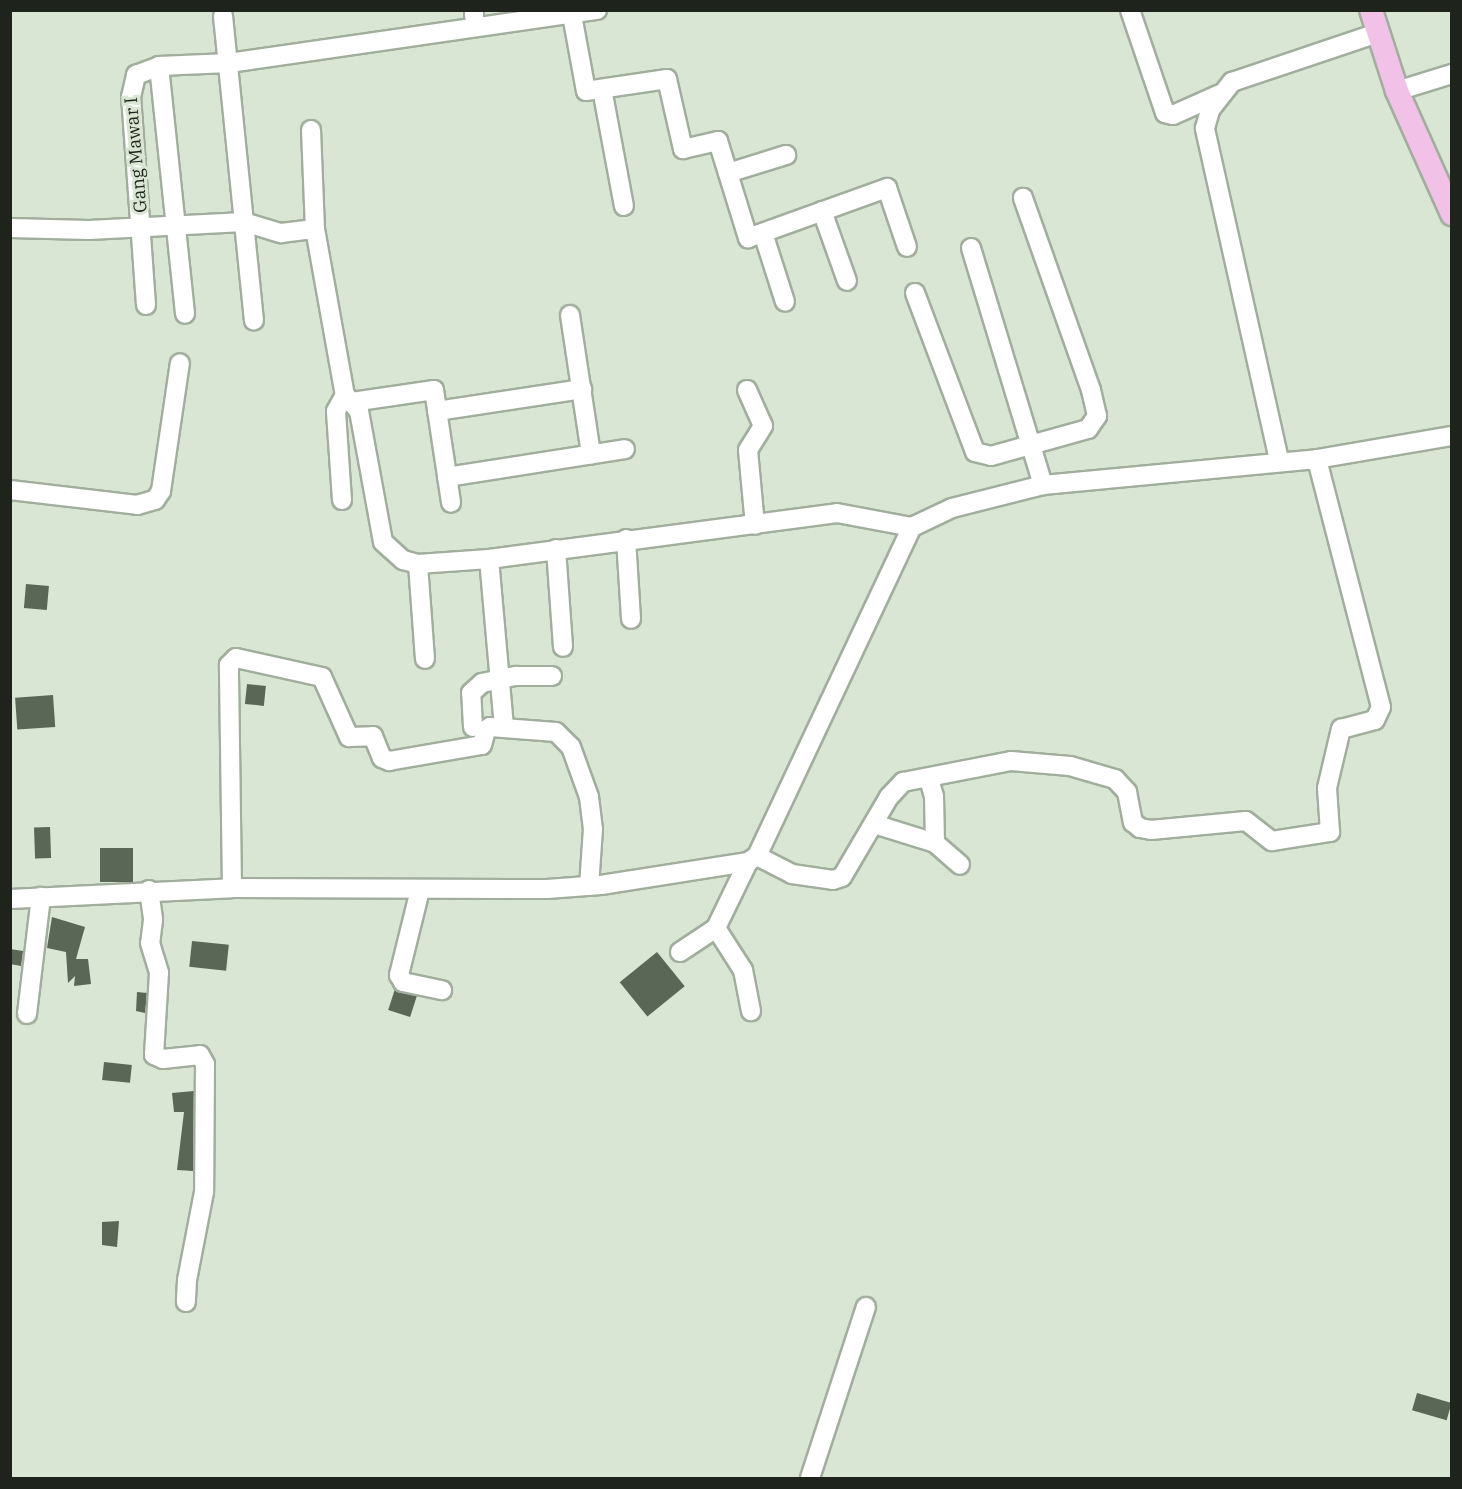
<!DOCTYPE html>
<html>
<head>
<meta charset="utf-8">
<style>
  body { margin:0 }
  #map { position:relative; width:1462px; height:1489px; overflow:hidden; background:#d8e6d3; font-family:"IBM Plex Serif",serif }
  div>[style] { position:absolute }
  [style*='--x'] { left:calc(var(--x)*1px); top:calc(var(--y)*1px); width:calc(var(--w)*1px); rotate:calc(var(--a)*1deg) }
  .building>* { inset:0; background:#5a6656; transform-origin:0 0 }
  .roads { filter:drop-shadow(2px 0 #a1ae9d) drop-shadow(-2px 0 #a1ae9d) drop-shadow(0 2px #a1ae9d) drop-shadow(0 -2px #a1ae9d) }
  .minor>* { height:18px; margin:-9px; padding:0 9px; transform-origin:9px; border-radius:9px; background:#fff }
  .major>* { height:22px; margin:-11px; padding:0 11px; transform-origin:11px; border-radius:11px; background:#f1c1e8 }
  span { translate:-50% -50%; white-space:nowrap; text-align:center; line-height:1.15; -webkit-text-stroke:6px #d8e6d3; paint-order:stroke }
  .street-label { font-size:18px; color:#1e231c }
  .frame { position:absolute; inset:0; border:12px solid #1e231c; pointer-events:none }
</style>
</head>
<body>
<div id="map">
  <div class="building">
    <i style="left:26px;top:584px;width:23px;height:24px;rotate:5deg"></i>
    <i style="left:247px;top:684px;width:19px;height:20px;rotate:6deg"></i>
    <i style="left:53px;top:695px;width:32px;height:38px;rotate:86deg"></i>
    <i style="left:50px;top:827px;width:31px;height:16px;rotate:88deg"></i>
    <i style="left:133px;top:848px;width:34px;height:33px;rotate:90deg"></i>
    <i style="clip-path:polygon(52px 917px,85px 927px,76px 959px,88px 959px,91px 984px,74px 986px,75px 976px,68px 983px,66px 952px,47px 948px)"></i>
    <i style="left:192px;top:941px;width:37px;height:26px;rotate:6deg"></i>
    <i style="clip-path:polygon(10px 949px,23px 951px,21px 966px,10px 964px)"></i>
    <i style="left:657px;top:952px;width:44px;height:48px;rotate:51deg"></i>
    <i style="left:395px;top:989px;width:23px;height:22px;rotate:18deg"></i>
    <i style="clip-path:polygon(137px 992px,147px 993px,145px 1013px,136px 1011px)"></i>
    <i style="left:104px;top:1062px;width:28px;height:18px;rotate:6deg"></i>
    <i style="clip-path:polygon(194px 1091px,193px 1171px,177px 1170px,184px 1112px,174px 1112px,172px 1093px)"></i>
    <i style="clip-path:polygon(119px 1221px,117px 1247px,102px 1245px,102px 1222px)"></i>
    <i style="left:1417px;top:1393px;width:36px;height:18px;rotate:16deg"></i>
  </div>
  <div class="roads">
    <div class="minor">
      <i style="--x:474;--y:10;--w:6;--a:90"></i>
      <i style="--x:568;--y:10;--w:6;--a:51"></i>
      <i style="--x:572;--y:15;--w:77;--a:79.6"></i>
      <i style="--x:586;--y:91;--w:82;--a:-8.4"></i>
      <i style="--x:667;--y:79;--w:72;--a:77.1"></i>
      <i style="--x:683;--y:149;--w:36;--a:-13"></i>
      <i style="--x:718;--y:141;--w:102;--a:72.8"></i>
      <i style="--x:748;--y:238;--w:148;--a:-19.8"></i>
      <i style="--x:887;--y:188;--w:62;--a:71.3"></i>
      <i style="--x:1130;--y:10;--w:109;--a:71.2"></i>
      <i style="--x:1165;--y:113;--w:8;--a:14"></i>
      <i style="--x:1173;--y:115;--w:51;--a:-24.1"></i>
      <i style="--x:223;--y:16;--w:306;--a:84.2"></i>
      <i style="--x:159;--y:66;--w:249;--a:84"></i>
      <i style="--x:602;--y:89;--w:119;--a:79.4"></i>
      <i style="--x:1397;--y:91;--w:58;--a:-17.2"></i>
      <i style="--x:311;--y:130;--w:99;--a:87.7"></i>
      <i style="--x:728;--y:173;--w:61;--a:-17.2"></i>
      <i style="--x:822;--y:211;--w:74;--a:70.3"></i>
      <i style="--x:10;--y:228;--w:79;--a:1.5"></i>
      <i style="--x:89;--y:230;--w:155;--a:-3"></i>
      <i style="--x:244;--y:222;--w:39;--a:17"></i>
      <i style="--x:281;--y:233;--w:34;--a:-7"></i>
      <i style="--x:315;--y:229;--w:169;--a:79.8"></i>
      <i style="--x:345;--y:395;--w:21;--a:49"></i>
      <i style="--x:359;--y:411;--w:133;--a:79.6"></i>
      <i style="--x:383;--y:542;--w:27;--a:42"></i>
      <i style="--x:403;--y:560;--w:16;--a:15"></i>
      <i style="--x:418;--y:564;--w:71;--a:-4"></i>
      <i style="--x:489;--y:559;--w:351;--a:-7.5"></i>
      <i style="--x:837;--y:513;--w:76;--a:10.6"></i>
      <i style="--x:763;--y:233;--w:72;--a:72.3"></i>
      <i style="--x:971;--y:248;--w:248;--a:73.1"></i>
      <i style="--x:915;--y:293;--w:170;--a:69.3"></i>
      <i style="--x:975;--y:452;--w:16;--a:14"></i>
      <i style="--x:991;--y:456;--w:101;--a:-15.6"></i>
      <i style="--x:1088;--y:429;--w:16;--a:-55"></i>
      <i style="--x:1097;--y:416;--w:27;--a:-103"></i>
      <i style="--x:1091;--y:390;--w:204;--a:-109.5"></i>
      <i style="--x:146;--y:305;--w:209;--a:-94.1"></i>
      <i style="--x:131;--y:97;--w:23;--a:-77"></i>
      <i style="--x:136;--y:75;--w:25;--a:-21"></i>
      <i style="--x:159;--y:66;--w:70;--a:-2.5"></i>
      <i style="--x:229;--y:63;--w:372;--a:-8.2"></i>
      <i style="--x:570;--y:315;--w:141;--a:81.4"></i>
      <i style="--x:747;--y:390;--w:39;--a:66"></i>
      <i style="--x:763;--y:426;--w:28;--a:122"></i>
      <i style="--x:748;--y:450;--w:75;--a:84.7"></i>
      <i style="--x:352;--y:402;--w:83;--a:-8.3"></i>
      <i style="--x:434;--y:390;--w:114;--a:81.4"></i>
      <i style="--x:437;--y:411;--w:147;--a:-8.6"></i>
      <i style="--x:1279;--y:460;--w:340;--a:-102.6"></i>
      <i style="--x:1205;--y:128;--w:19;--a:-74"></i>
      <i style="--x:1210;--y:110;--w:36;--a:-52"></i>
      <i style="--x:1232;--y:82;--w:154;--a:-18.6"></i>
      <i style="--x:447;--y:477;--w:180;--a:-8.9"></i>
      <i style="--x:10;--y:490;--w:128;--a:6.7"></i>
      <i style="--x:137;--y:505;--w:19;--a:-16"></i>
      <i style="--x:155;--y:500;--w:11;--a:-56"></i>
      <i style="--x:161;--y:491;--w:129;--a:-81.6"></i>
      <i style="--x:342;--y:500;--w:89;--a:-93.9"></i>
      <i style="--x:336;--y:411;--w:18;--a:-61"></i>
      <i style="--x:626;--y:539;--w:80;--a:86.4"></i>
      <i style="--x:556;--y:549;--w:98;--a:85.9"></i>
      <i style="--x:489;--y:559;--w:168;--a:84.9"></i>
      <i style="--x:418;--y:564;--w:95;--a:85.8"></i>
      <i style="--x:473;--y:727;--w:34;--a:-93"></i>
      <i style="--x:471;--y:693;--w:15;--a:-42"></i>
      <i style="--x:482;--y:683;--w:35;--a:-12"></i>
      <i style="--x:516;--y:676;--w:36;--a:0"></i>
      <i style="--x:929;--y:779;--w:18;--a:74"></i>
      <i style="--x:934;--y:796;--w:47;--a:88.8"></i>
      <i style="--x:874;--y:824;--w:64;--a:17.3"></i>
      <i style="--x:935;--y:843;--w:33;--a:41"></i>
      <i style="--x:757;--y:856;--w:39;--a:27"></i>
      <i style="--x:792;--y:874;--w:41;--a:8.3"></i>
      <i style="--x:833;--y:880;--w:9;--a:-18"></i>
      <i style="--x:842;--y:877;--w:93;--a:-59.6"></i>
      <i style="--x:889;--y:797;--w:21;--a:-47"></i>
      <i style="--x:903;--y:782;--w:110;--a:-11"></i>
      <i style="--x:1011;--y:761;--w:59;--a:4.8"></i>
      <i style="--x:1070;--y:766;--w:47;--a:16.1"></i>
      <i style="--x:1115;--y:779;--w:18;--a:47"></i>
      <i style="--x:1127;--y:792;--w:31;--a:79"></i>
      <i style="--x:1133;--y:822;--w:9;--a:41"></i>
      <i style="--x:1140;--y:828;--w:11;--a:10"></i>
      <i style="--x:1151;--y:830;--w:95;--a:-5.4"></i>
      <i style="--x:1246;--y:821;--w:33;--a:38"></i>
      <i style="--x:1272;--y:841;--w:59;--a:-8.8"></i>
      <i style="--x:1330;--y:832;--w:44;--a:-93.9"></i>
      <i style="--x:1327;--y:788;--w:61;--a:-76.7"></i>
      <i style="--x:1341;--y:729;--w:35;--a:-15"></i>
      <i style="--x:1375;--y:720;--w:14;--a:-65"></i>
      <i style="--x:1381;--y:707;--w:256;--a:-104.5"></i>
      <i style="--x:748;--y:862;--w:73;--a:115.9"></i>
      <i style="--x:716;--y:928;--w:50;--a:57.3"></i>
      <i style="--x:743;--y:970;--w:42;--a:79"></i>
      <i style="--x:232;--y:888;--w:223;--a:-90.8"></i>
      <i style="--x:229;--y:665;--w:10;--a:-45"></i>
      <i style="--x:236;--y:658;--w:88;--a:12.5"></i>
      <i style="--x:322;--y:677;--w:66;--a:65.8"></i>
      <i style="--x:349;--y:737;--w:24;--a:-2"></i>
      <i style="--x:373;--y:736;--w:24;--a:68"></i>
      <i style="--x:382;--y:758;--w:8;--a:23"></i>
      <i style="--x:389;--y:761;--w:94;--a:-9.8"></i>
      <i style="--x:482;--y:745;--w:16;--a:-75"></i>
      <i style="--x:486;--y:730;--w:5;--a:-37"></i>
      <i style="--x:490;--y:727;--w:66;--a:4.3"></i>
      <i style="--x:556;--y:732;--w:21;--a:45"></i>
      <i style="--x:571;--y:747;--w:53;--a:70.2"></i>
      <i style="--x:589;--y:797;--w:32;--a:83"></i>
      <i style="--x:593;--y:829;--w:57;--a:94"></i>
      <i style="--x:149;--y:890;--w:30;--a:82"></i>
      <i style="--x:153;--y:920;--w:23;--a:97"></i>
      <i style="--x:150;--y:943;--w:31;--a:73"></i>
      <i style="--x:159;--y:973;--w:82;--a:93.5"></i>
      <i style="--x:154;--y:1055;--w:10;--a:24"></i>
      <i style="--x:163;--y:1059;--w:37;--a:-6"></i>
      <i style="--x:200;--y:1055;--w:10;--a:61"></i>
      <i style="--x:205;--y:1064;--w:128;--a:90.4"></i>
      <i style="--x:204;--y:1192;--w:90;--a:100.9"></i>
      <i style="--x:187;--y:1280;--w:22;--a:93"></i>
      <i style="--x:420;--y:890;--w:88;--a:103.9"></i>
      <i style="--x:399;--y:975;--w:8;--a:60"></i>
      <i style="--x:403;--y:982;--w:40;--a:12"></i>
      <i style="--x:10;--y:899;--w:222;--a:-2.8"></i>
      <i style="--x:232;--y:888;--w:315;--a:0.2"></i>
      <i style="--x:547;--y:889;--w:54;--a:-4.2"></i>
      <i style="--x:601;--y:885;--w:149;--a:-8.9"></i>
      <i style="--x:748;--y:862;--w:11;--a:-34"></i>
      <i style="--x:757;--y:856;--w:364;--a:-64.8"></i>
      <i style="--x:912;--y:527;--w:44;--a:-25.4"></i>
      <i style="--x:952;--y:508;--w:94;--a:-14.2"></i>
      <i style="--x:1043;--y:485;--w:275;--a:-5.4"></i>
      <i style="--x:1317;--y:459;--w:137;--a:-9.7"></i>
      <i style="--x:680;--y:952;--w:43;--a:-33.7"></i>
      <i style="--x:27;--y:1014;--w:118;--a:-83.2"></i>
      <i style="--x:810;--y:1478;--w:180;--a:-71.9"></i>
    </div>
    <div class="major">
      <i style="--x:1371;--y:10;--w:85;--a:72.2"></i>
      <i style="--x:1397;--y:91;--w:135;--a:65.9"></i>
    </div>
  </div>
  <div class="street-label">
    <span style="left:136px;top:155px;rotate:-95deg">Gang Mawar I</span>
  </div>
  <div class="frame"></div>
</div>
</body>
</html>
